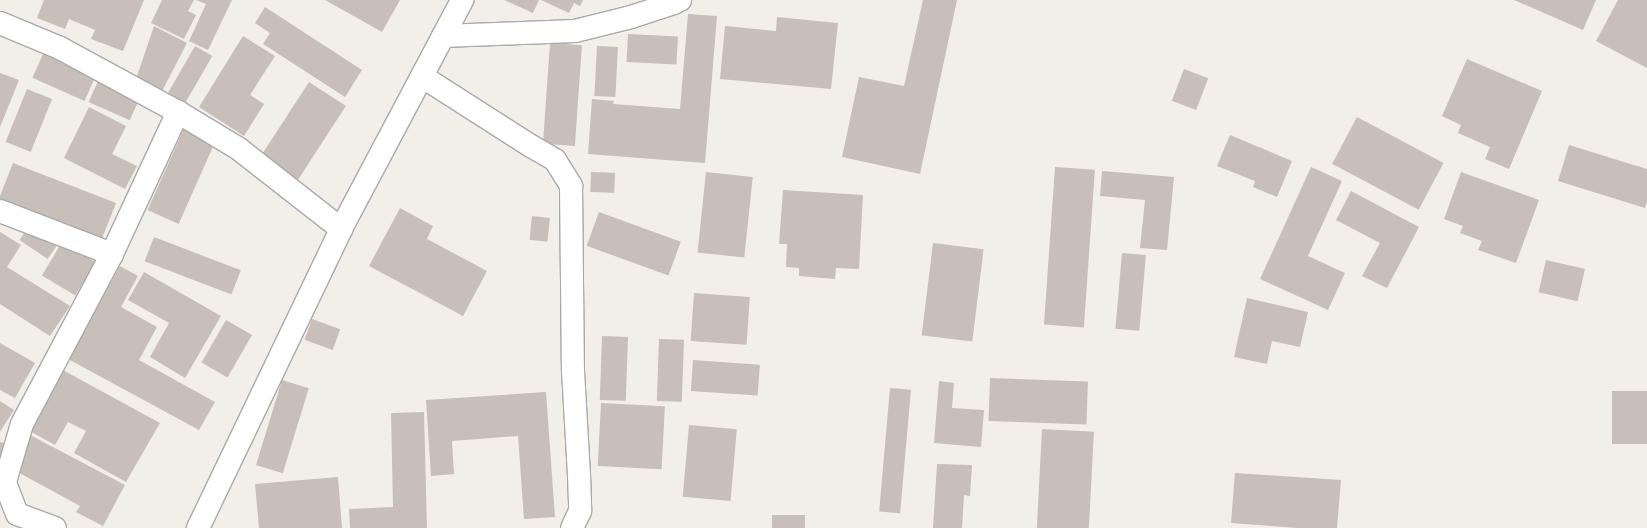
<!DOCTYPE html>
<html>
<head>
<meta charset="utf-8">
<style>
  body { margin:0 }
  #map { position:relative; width:1647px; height:528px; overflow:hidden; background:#f2efe9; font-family:Montserrat,sans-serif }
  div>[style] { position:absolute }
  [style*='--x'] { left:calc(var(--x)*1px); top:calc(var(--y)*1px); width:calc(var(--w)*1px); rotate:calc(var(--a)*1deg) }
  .building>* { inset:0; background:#c7bfb8; transform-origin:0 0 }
  .roads { filter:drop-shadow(1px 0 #a9a9a9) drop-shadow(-1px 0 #a9a9a9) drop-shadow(0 1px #a9a9a9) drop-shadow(0 -1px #a9a9a9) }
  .minor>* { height:22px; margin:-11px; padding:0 11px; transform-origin:11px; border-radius:11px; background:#fff }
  span { translate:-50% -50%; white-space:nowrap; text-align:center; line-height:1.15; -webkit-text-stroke:4px #fff; paint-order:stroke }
</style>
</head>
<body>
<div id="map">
  <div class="building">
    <i style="clip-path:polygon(44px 0,144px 0,123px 51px,91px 39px,95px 30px,69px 19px,65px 29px,37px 18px)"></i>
    <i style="clip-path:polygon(162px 0,194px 0,188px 11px,196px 15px,184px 39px,151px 23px)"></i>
    <i style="clip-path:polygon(196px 0,232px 0,208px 50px,189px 41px,206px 4px)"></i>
    <i style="clip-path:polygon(325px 0,400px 0,382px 32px)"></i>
    <i style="clip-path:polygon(504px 0,539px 0,533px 13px)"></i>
    <i style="clip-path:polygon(541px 0,583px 0,580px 6px,574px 3px,569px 13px)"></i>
    <i style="clip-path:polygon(923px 0,957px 0,920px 174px,842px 157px,859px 77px,904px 86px)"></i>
    <i style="clip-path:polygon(1514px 0,1596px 0,1583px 30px)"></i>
    <i style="clip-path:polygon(1618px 0,1647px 0,1647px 68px,1596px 41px)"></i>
    <i style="clip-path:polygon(265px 7px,362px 70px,345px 97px,263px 44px,270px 33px,255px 23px)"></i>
    <i style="clip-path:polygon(688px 14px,717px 16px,705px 163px,588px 154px,592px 99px,614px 101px,613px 104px,680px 109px)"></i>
    <i style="clip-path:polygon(777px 17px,838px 23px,831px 89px,720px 79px,725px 26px,776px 31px)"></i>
    <i style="clip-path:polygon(154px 26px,187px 43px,160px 95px,135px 82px)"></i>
    <i style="left:628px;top:34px;width:50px;height:28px;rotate:3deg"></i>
    <i style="clip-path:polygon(243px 36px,275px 56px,250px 95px,264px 104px,244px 136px,199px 107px)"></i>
    <i style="left:550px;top:43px;width:32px;height:101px;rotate:4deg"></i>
    <i style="left:195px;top:46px;width:20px;height:58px;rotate:30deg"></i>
    <i style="left:597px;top:46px;width:21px;height:50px;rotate:3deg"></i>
    <i style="left:43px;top:54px;width:57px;height:26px;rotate:24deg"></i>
    <i style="clip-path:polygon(1467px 59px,1542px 91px,1509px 169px,1485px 159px,1490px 147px,1458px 133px,1461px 125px,1442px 116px)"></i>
    <i style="left:1184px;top:69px;width:26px;height:34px;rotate:21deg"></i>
    <i style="clip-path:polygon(0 73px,19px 80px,0 127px)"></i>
    <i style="left:98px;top:81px;width:45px;height:23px;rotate:24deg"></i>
    <i style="left:309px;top:82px;width:44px;height:88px;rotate:33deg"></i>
    <i style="left:27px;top:89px;width:27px;height:57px;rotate:22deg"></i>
    <i style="clip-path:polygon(89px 107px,126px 126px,112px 154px,137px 166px,125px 189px,64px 158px)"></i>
    <i style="left:1357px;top:117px;width:98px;height:53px;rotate:28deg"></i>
    <i style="left:185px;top:126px;width:34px;height:92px;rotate:24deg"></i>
    <i style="clip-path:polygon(1230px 135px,1292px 161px,1277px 197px,1253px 187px,1255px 181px,1217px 166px)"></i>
    <i style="clip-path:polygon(1569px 145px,1647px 169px,1647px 202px,1645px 208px,1558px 181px)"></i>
    <i style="clip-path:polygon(13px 163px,116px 203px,101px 241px,0 201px,0 196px)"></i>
    <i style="left:1055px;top:167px;width:40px;height:158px;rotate:4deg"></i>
    <i style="clip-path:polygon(1311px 167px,1342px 181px,1308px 256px,1345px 273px,1328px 310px,1260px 279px)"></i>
    <i style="clip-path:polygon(1102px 171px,1174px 177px,1167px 250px,1140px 248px,1145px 200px,1100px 196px)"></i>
    <i style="left:591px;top:172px;width:24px;height:20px;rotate:2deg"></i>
    <i style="left:706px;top:172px;width:47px;height:81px;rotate:6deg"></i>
    <i style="clip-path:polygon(1461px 172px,1539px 200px,1516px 263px,1478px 250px,1482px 241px,1460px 233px,1463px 226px,1444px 219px)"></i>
    <i style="clip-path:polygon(783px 190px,863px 195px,859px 269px,836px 268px,835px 279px,799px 276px,799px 268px,786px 267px,787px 244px,779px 244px)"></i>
    <i style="clip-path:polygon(1351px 191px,1419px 227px,1387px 288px,1362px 276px,1380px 243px,1336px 220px)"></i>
    <i style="clip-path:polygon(400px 208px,433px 226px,427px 239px,487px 271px,463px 316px,369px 266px)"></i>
    <i style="left:599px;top:212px;width:87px;height:36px;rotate:20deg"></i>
    <i style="left:532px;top:216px;width:18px;height:24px;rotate:6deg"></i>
    <i style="left:29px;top:226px;width:34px;height:17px;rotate:34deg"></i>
    <i style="clip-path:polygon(0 232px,21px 245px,7px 267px,70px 306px,50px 336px,0 304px)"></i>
    <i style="left:154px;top:237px;width:93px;height:26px;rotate:21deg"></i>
    <i style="left:62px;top:242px;width:39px;height:39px;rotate:31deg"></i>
    <i style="left:933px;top:243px;width:51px;height:93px;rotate:7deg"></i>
    <i style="left:1122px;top:253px;width:24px;height:76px;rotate:5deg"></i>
    <i style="left:1546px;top:260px;width:40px;height:33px;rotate:13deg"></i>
    <i style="clip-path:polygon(120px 266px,138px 276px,121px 307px,157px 327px,139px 360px,215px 402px,199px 430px,68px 359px)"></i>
    <i style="clip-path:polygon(144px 272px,221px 316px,185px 378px,150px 357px,169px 323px,128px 300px)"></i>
    <i style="left:694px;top:293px;width:56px;height:48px;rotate:4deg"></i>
    <i style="clip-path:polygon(1247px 298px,1308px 312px,1300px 347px,1272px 341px,1267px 364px,1234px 357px)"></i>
    <i style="left:312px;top:319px;width:30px;height:22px;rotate:20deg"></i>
    <i style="left:226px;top:320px;width:30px;height:49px;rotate:30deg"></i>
    <i style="left:602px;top:336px;width:26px;height:64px;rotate:2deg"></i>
    <i style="left:659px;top:339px;width:25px;height:62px;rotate:2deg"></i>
    <i style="clip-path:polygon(0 343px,35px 363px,15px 398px,0 390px)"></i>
    <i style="left:693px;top:360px;width:67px;height:31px;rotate:4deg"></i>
    <i style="clip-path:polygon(59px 368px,160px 423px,126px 482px,74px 453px,86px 431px,68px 422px,55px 445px,26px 429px)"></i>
    <i style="left:990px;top:378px;width:98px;height:43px;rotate:2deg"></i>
    <i style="left:282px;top:380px;width:28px;height:89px;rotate:17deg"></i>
    <i style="clip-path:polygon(939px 381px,954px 383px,952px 408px,984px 410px,981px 447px,934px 443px)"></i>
    <i style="left:890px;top:388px;width:21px;height:124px;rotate:5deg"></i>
    <i style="left:1647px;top:391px;width:53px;height:35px;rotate:90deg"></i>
    <i style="clip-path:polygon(546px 392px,555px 517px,524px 519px,518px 436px,452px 441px,454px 474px,431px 476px,426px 400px)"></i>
    <i style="clip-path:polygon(0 401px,14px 410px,0 432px)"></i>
    <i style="left:601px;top:403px;width:64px;height:63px;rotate:3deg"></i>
    <i style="clip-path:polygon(424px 412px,427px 528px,350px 528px,349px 509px,393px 507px,391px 413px)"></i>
    <i style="left:689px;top:425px;width:48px;height:72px;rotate:5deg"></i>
    <i style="left:1042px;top:429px;width:52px;height:99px;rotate:3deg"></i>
    <i style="clip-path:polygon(30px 435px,125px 485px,103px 526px,76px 512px,80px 506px,12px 469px)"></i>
    <i style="clip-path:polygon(0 442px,9px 444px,0 484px)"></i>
    <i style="clip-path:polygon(937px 464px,972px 465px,970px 496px,964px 495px,962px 528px,933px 528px)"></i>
    <i style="clip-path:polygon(1235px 473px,1341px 480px,1337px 528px,1298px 528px,1231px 523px)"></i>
    <i style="clip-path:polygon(338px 477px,342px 528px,259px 528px,255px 484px)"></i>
    <i style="left:772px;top:515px;width:33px;height:13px"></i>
  </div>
  <div class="roads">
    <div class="minor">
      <i style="--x:0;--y:23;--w:65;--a:22.6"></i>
      <i style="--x:60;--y:48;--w:134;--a:28.5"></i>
      <i style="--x:178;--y:112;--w:71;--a:31.2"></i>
      <i style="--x:239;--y:149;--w:130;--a:38.1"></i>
      <i style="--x:443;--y:36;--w:132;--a:-2.2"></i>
      <i style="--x:575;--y:31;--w:58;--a:-14"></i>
      <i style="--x:631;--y:17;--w:45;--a:-18"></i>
      <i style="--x:674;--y:3;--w:7;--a:-27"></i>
      <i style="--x:423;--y:74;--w:3;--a:90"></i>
      <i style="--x:423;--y:77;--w:128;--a:32.6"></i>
      <i style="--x:531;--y:146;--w:28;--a:30"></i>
      <i style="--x:555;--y:160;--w:31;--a:58"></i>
      <i style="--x:571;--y:186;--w:185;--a:89.4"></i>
      <i style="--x:573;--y:371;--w:104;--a:86.7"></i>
      <i style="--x:579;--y:475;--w:36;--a:88"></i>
      <i style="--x:580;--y:511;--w:19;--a:115"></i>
      <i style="--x:0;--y:211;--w:120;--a:21"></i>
      <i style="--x:55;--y:528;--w:40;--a:-159.8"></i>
      <i style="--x:17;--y:514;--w:34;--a:-111"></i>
      <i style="--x:5;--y:482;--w:60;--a:-73.7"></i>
      <i style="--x:22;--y:424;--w:192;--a:-62.1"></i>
      <i style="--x:112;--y:254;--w:157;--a:-65.1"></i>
      <i style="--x:198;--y:528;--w:331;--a:-64.4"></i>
      <i style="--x:341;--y:229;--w:259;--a:-62.1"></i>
    </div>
  </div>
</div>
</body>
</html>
